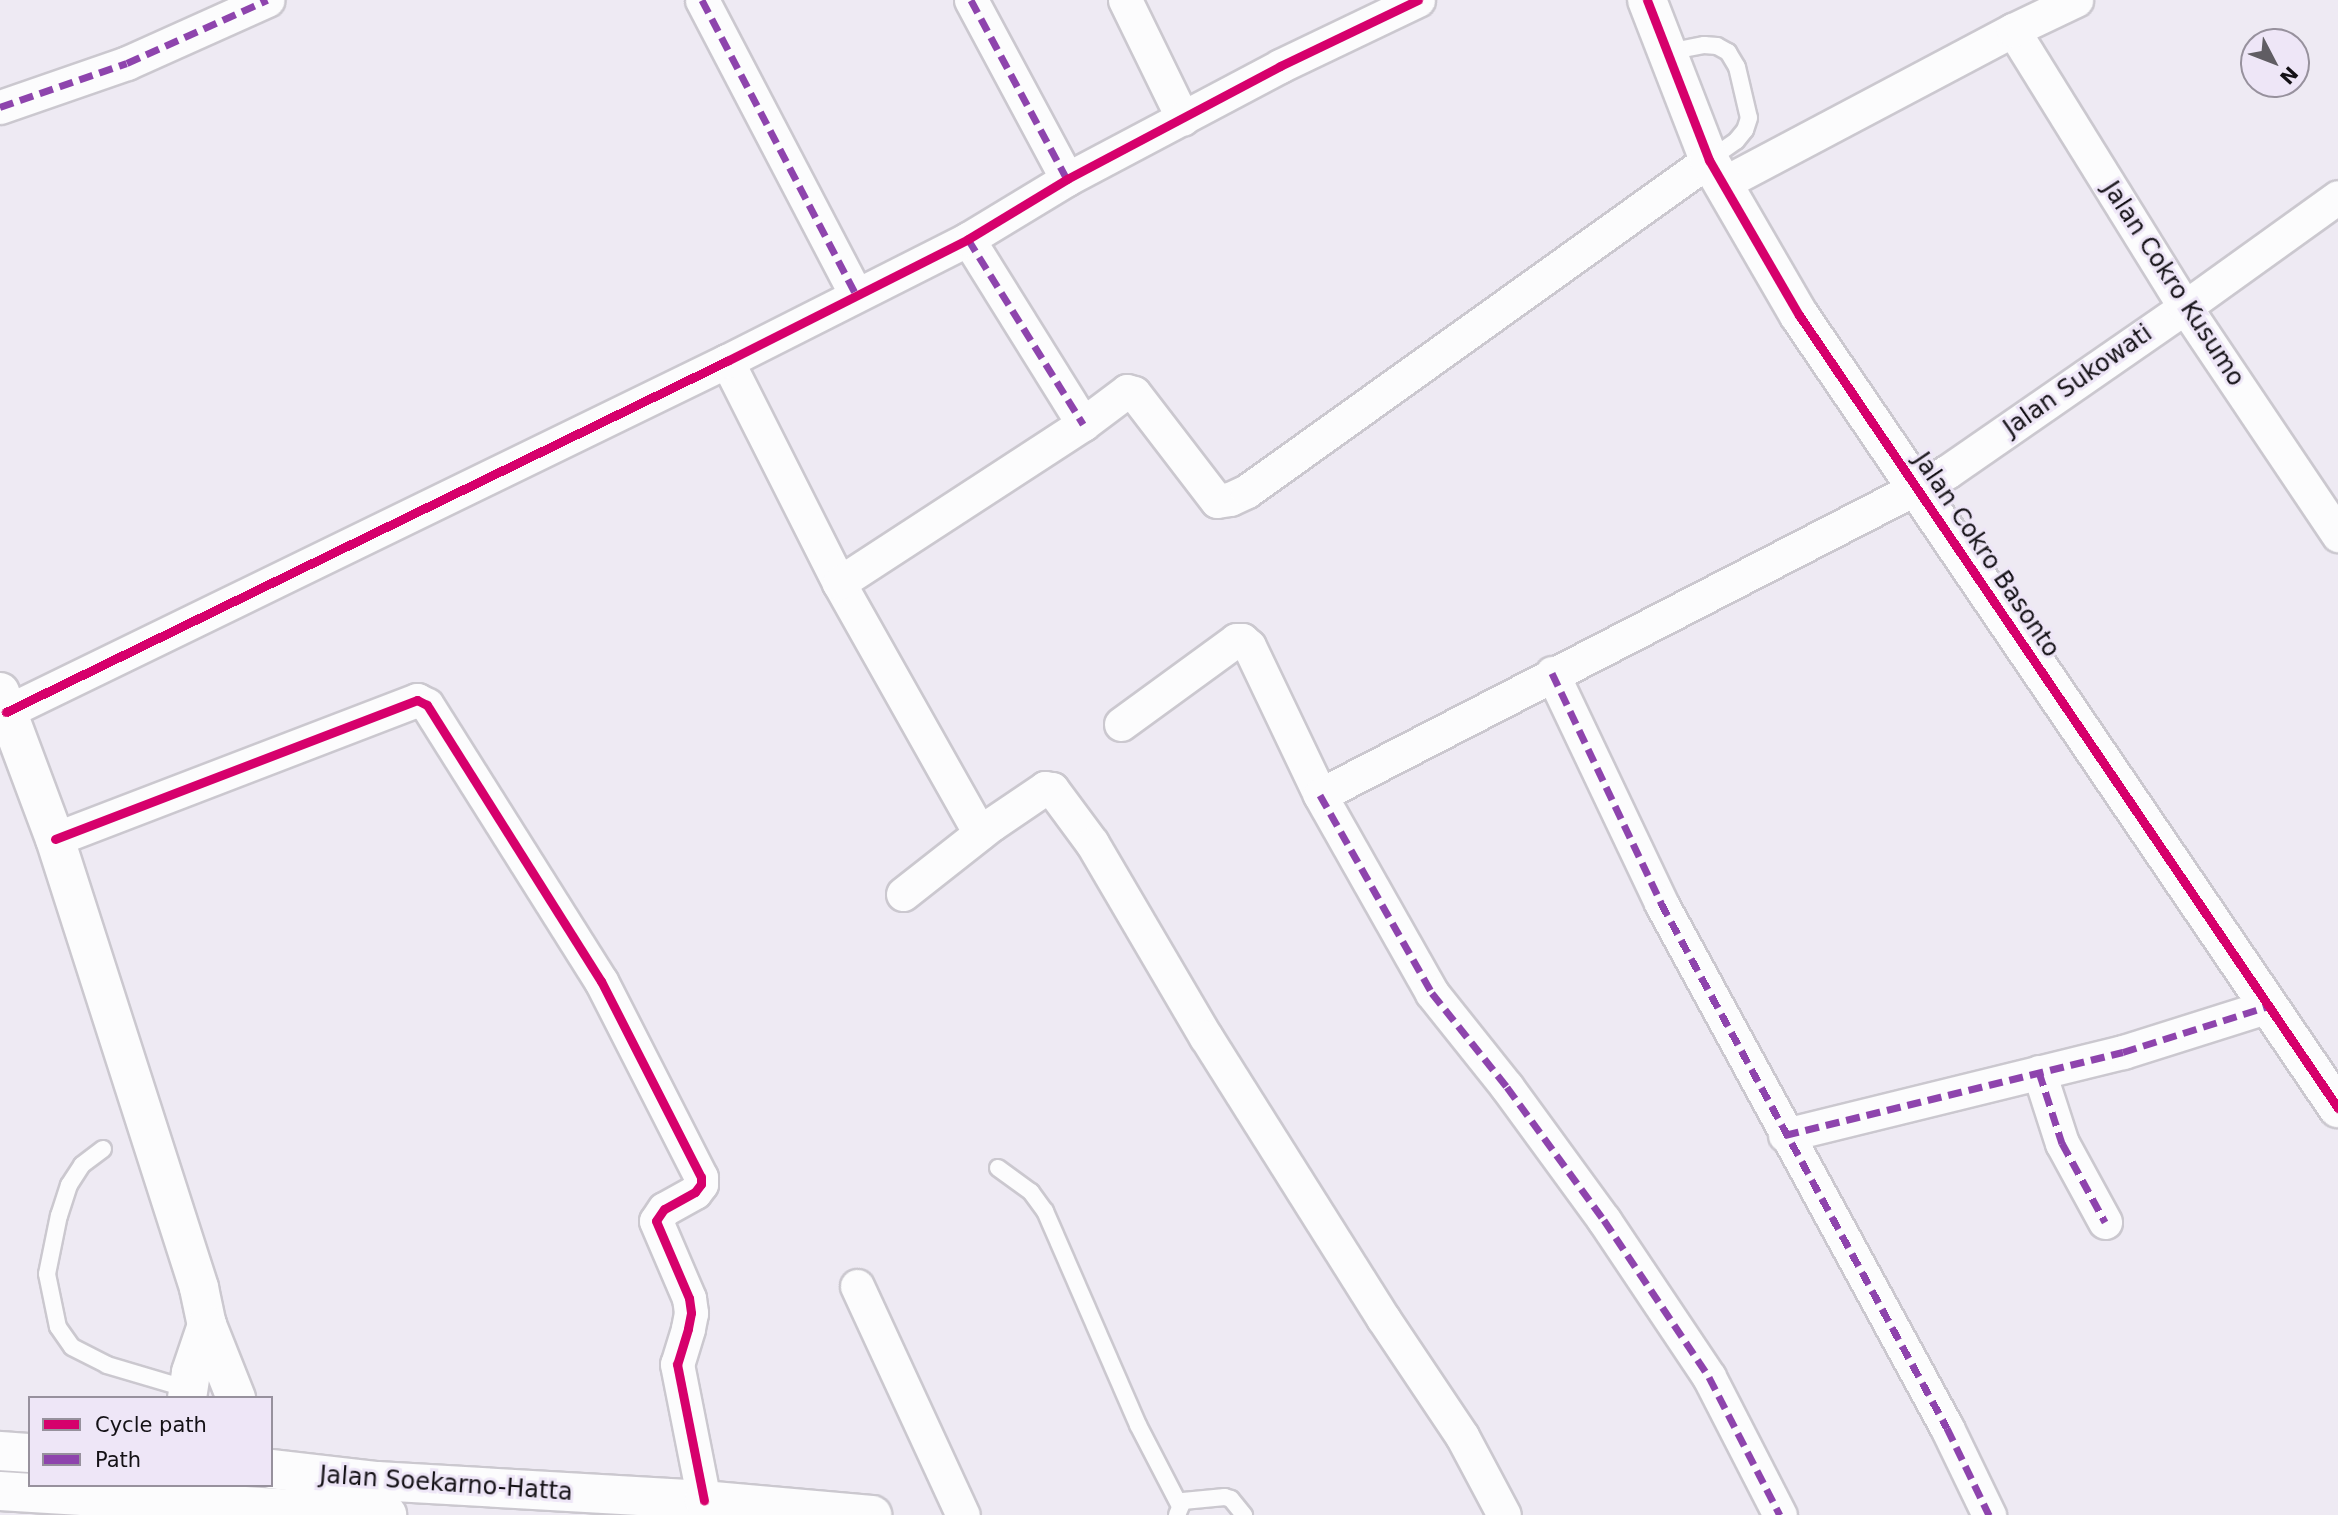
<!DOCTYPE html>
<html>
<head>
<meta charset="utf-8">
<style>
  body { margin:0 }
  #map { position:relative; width:2338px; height:1515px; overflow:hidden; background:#eeeaf3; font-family:"DejaVu Sans",sans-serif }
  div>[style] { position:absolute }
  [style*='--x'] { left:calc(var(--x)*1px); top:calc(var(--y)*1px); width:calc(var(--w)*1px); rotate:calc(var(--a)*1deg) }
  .roads { filter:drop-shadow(2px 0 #cbc8cf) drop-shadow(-2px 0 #cbc8cf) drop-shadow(0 2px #cbc8cf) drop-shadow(0 -2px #cbc8cf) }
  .service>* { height:16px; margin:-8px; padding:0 8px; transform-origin:8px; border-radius:8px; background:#fcfcfd }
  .minor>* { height:33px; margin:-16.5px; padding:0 16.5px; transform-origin:16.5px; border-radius:16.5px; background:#fcfcfd }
  .tertiary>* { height:38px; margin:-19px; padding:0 19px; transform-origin:19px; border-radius:19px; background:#fcfcfd }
  .trunk>* { height:38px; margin:-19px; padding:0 19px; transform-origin:19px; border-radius:19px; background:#fcfcfd }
  .quiet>* { height:7px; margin-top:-3.5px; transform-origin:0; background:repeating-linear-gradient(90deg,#8e44ad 0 14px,transparent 0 21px) }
  .cycleway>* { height:9px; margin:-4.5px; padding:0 4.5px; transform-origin:4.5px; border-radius:4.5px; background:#d6006c }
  span { translate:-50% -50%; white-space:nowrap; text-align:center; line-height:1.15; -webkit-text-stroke:6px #eee6f7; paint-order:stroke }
  .street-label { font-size:24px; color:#141116 }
  .legend { position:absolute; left:28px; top:1396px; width:245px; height:91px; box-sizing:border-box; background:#eee6f7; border:2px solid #97919d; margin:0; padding:9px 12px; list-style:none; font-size:21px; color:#141116 }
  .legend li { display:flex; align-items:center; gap:14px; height:35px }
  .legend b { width:35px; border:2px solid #97919d }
  .north { position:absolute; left:2240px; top:28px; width:70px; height:70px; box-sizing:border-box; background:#eee6f7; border:2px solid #97919d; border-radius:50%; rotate:132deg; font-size:19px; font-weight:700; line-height:28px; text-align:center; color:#141116 }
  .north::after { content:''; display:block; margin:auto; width:24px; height:32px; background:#605d63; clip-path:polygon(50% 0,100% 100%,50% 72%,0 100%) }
</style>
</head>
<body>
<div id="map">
  <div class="roads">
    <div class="service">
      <i style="--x:1668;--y:52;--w:37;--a:-11"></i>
      <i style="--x:1704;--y:45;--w:13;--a:4"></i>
      <i style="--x:1717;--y:46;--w:13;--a:29"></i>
      <i style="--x:1728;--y:52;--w:17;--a:59"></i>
      <i style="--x:1737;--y:67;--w:52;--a:76.8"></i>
      <i style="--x:1749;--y:118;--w:13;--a:108"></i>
      <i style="--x:1745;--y:130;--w:14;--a:129"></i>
      <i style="--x:1736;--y:141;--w:33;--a:145"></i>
      <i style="--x:103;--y:1149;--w:26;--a:143"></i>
      <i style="--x:82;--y:1165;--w:24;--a:123"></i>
      <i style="--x:69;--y:1185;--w:32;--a:108"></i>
      <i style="--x:59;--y:1215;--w:60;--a:101.5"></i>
      <i style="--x:47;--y:1274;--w:54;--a:78.3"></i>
      <i style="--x:58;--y:1327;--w:24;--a:55"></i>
      <i style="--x:72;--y:1347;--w:39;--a:27"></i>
      <i style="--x:107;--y:1365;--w:84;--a:16.5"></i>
      <i style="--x:998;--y:1168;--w:41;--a:36"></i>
      <i style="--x:1031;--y:1192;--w:24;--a:54"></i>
      <i style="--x:1045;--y:1211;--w:233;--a:66.5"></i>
      <i style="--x:1138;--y:1425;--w:89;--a:62.6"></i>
      <i style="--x:1177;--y:1515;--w:15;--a:-67"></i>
      <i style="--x:1183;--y:1501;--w:42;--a:-5.4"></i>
      <i style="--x:1225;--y:1497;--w:6;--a:18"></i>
      <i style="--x:1231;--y:1499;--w:21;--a:51"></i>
    </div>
    <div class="minor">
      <i style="--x:702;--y:0;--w:332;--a:62.4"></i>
      <i style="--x:971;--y:0;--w:203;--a:61.8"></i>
      <i style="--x:1125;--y:0;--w:132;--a:64"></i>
      <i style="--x:2013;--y:30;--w:326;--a:58.2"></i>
      <i style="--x:2185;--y:307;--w:275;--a:56.1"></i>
      <i style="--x:0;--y:107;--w:134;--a:-19.1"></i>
      <i style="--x:127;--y:63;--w:154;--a:-24.2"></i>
      <i style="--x:1722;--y:184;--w:329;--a:-27.9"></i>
      <i style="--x:2013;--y:30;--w:70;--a:-25.5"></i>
      <i style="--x:968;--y:239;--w:218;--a:58.1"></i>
      <i style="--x:727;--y:361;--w:249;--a:63.2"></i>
      <i style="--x:839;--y:583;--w:287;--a:60.6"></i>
      <i style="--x:839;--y:583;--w:291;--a:-33.1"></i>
      <i style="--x:1083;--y:424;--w:55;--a:-36.9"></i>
      <i style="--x:1127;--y:391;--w:7;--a:16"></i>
      <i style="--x:1134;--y:393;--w:136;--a:52.5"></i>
      <i style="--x:1217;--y:501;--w:13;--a:-9"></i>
      <i style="--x:1230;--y:499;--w:19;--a:-25"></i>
      <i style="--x:1247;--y:491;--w:568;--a:-35.62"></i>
      <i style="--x:1552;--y:673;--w:255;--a:64.6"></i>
      <i style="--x:1661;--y:903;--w:598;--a:61.42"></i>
      <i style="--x:1947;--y:1428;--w:97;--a:64.2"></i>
      <i style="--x:6;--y:712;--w:802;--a:-25.96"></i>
      <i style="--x:727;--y:361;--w:270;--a:-26.8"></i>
      <i style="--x:968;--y:239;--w:116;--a:-31.2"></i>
      <i style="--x:1067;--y:179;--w:241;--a:-27.9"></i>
      <i style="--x:1280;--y:66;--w:153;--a:-25.6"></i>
      <i style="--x:1121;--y:724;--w:142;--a:-36.1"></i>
      <i style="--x:1236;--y:640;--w:6;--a:0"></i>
      <i style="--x:1242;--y:640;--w:9;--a:41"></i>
      <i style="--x:1249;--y:646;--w:165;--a:64.5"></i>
      <i style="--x:1320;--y:795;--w:227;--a:60.5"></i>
      <i style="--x:1432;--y:993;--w:120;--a:51.4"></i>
      <i style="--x:1507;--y:1087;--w:165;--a:53.9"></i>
      <i style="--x:1604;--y:1220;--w:189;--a:56.2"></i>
      <i style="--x:1709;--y:1377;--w:155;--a:62.8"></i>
      <i style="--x:1320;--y:795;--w:705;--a:-27.26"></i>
      <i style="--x:1947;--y:472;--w:290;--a:-34.7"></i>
      <i style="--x:2185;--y:307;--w:188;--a:-35.7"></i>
      <i style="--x:55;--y:839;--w:388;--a:-21"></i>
      <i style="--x:417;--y:700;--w:11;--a:27"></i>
      <i style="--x:427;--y:705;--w:326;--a:57.8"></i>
      <i style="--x:601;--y:981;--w:220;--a:63"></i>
      <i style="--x:701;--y:1177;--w:7;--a:90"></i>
      <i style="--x:701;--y:1184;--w:10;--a:127"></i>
      <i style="--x:695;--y:1192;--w:35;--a:151"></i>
      <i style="--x:664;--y:1209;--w:14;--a:124"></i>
      <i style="--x:656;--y:1221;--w:84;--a:66.8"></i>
      <i style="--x:689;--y:1298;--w:15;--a:82"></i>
      <i style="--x:691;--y:1313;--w:16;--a:101"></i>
      <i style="--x:688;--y:1329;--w:37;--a:107"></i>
      <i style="--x:677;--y:1364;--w:139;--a:78.8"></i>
      <i style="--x:903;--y:894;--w:113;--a:-38.2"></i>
      <i style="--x:992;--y:824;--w:64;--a:-34.2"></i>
      <i style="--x:1045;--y:788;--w:7;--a:8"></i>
      <i style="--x:1052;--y:789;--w:67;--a:53.5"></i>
      <i style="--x:1092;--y:843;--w:225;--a:59.6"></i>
      <i style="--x:1206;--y:1037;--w:332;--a:57.8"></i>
      <i style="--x:1383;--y:1318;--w:142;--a:56.2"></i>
      <i style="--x:1462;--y:1436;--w:89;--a:62"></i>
      <i style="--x:2039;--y:1072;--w:75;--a:72.1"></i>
      <i style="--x:2062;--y:1143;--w:90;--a:61.4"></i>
      <i style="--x:1785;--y:1135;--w:348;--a:-13.8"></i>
      <i style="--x:2123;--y:1052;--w:153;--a:-17.5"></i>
      <i style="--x:857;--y:1286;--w:252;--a:65.2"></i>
    </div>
    <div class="tertiary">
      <i style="--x:1647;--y:0;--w:172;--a:68.8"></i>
      <i style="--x:1709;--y:160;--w:179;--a:59.9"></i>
      <i style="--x:1799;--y:315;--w:959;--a:55.8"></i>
      <i style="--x:0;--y:692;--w:157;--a:69.5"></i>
      <i style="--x:55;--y:839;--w:472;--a:72.2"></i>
      <i style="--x:199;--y:1288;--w:38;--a:78"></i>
      <i style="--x:207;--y:1325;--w:79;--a:68.3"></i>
      <i style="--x:187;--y:1398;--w:26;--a:-81"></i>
      <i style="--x:191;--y:1372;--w:50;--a:-71.2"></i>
    </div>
    <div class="trunk">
      <i style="--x:0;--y:1451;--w:30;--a:4"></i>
      <i style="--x:271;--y:1469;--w:107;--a:6.5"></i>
      <i style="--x:377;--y:1481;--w:328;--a:3.3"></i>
      <i style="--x:704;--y:1500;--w:169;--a:5.1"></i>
      <i style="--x:0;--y:1491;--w:388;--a:3.5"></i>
    </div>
  </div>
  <div class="quiet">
    <i style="--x:702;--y:0;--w:332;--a:62.4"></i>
    <i style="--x:971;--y:0;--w:203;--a:61.8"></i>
    <i style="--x:0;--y:107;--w:134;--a:-19.1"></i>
    <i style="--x:127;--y:63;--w:154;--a:-24.2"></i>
    <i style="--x:968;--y:239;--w:218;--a:58.1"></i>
    <i style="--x:1552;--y:673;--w:255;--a:64.6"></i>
    <i style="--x:1661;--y:903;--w:598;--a:61.42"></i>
    <i style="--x:1947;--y:1428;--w:97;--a:64.2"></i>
    <i style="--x:1320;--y:795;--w:227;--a:60.5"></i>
    <i style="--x:1432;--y:993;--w:120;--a:51.4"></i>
    <i style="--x:1507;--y:1087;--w:165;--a:53.9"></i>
    <i style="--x:1604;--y:1220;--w:189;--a:56.2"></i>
    <i style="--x:1709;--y:1377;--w:155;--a:62.8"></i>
    <i style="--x:2039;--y:1072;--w:75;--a:72.1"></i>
    <i style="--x:2062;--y:1143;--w:90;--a:61.4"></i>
    <i style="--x:1785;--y:1135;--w:348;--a:-13.8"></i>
    <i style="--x:2123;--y:1052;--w:153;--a:-17.5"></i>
  </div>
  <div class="cycleway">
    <i style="--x:1647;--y:0;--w:172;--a:68.8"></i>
    <i style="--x:1709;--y:160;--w:179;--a:59.9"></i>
    <i style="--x:1799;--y:315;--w:959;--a:55.8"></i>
    <i style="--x:6;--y:712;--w:802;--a:-25.96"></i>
    <i style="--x:727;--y:361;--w:270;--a:-26.8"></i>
    <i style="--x:968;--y:239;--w:116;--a:-31.2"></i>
    <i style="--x:1067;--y:179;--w:241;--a:-27.9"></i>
    <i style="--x:1280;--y:66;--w:153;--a:-25.6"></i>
    <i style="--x:55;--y:839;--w:388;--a:-21"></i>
    <i style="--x:417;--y:700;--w:11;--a:27"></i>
    <i style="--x:427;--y:705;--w:326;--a:57.8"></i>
    <i style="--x:601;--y:981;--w:220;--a:63"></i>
    <i style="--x:701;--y:1177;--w:7;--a:90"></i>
    <i style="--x:701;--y:1184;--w:10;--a:127"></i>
    <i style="--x:695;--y:1192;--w:35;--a:151"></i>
    <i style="--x:664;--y:1209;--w:14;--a:124"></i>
    <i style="--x:656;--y:1221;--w:84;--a:66.8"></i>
    <i style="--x:689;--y:1298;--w:15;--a:82"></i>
    <i style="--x:691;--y:1313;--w:16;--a:101"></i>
    <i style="--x:688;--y:1329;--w:37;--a:107"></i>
    <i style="--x:677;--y:1364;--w:139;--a:78.8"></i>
  </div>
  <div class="street-label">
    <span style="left:2173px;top:284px;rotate:57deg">Jalan Cokro Kusumo</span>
    <span style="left:2078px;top:381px;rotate:-35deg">Jalan Sukowati</span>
    <span style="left:1986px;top:555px;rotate:56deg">Jalan Cokro Basonto</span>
    <span style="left:446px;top:1484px;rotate:4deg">Jalan Soekarno-Hatta</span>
  </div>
  <ul class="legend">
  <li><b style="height:9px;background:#d6006c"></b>Cycle path</li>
  <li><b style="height:9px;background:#8e44ad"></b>Path</li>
  </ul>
  <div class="north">N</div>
</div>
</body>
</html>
